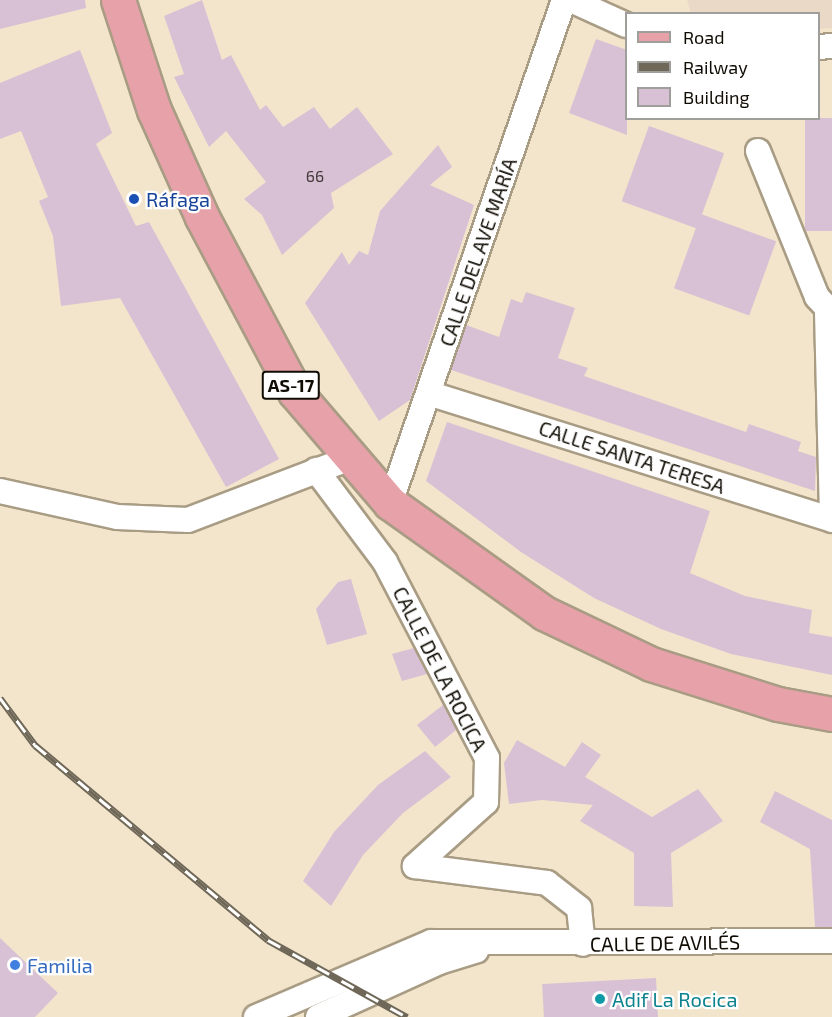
<!DOCTYPE html>
<html>
<head>
<meta charset="utf-8">
<style>
  body { margin:0 }
  #map { position:relative; width:832px; height:1017px; overflow:hidden; background:#f2e5cb; font-family:"Exo 2",sans-serif }
  div>[style] { position:absolute }
  [style*='--x'] { left:calc(var(--x)*1px); top:calc(var(--y)*1px); width:calc(var(--w)*1px); rotate:calc(var(--a)*1deg) }
  .education>* { inset:0; background:#ebd9c8 }
  .building>* { inset:0; background:#d8c1d5; transform-origin:0 0 }
  .roads { filter:drop-shadow(2px 0 #a99c84) drop-shadow(-2px 0 #a99c84) drop-shadow(0 2px #a99c84) drop-shadow(0 -2px #a99c84) }
  .minor>* { height:24px; margin:-12px; padding:0 12px; transform-origin:12px; border-radius:12px; background:#fff }
  .primary>* { height:33px; margin:-16.5px; padding:0 16.5px; transform-origin:16.5px; border-radius:16.5px; background:#e6a1a9 }
  .rail>* { height:7px; margin-top:-3.5px; transform-origin:0; background:repeating-linear-gradient(90deg,#fff 0 14px,#6f6858 0 28px); box-sizing:border-box; border-block:2px solid #6f6858 }
  .dots>* { width:16px; height:16px; translate:-50% -50%; box-sizing:border-box; border:3px solid #fff; border-radius:50% }
  span { translate:-50% -50%; white-space:nowrap; text-align:center; line-height:1.15; -webkit-text-stroke:4.5px #fff; paint-order:stroke }
  .number-label { font-size:16px; color:#423938 }
  .number-label span { -webkit-text-stroke-width:0 }
  .shield-label span { padding:2px 4px; background:#fff; border:2px solid; border-radius:4px; -webkit-text-stroke-width:0 }
  .shield-label { font-size:18px; color:#100c04; font-weight:700 }
  .transit-label { font-size:20px; color:#164399 }
  .left { translate:0 -50%; text-align:left }
  .street-label { font-size:20px; color:#100c04 }
  .shop-label { font-size:20px; color:#366cbe }
  .culture-label { font-size:20px; color:#0d838f }
  .legend { position:absolute; left:625px; top:12px; width:195px; height:108px; box-sizing:border-box; background:#fff; border:2px solid #9f9e9b; margin:0; padding:8px 10px; list-style:none; font-size:18px; color:#100c04 }
  .legend li { display:flex; align-items:center; gap:12px; height:30px }
  .legend b { width:30px; border:2px solid #9f9e9b }
</style>
</head>
<body>
<div id="map">
  <div class="education">
    <i style="clip-path:polygon(687px 0,832px 0,832px 28px,819px 29px,818px 14px,691px 13px)"></i>
  </div>
  <div class="building">
    <i style="clip-path:polygon(0 0,85px 0,86px 8px,0 29px)"></i>
    <i style="clip-path:polygon(202px 0,222px 60px,231px 55px,260px 110px,266px 105px,283px 127px,314px 107px,330px 129px,357px 107px,393px 154px,331px 193px,334px 208px,282px 255px,262px 215px,244px 199px,266px 182px,226px 131px,209px 147px,174px 77px,184px 74px,164px 16px)"></i>
    <i style="clip-path:polygon(596px 39px,627px 50px,627px 135px,569px 113px)"></i>
    <i style="clip-path:polygon(80px 50px,112px 133px,96px 144px,136px 226px,149px 222px,279px 459px,226px 487px,120px 298px,61px 306px,53px 236px,39px 201px,48px 197px,21px 131px,0 139px,0 83px)"></i>
    <i style="left:805px;top:118px;width:27px;height:113px"></i>
    <i style="left:649px;top:126px;width:80px;height:80px;rotate:20deg"></i>
    <i style="clip-path:polygon(438px 145px,452px 167px,430px 185px,474px 205px,410px 400px,379px 421px,305px 303px,342px 252px,349px 265px,359px 251px,368px 255px,380px 211px)"></i>
    <i style="left:701px;top:214px;width:80px;height:79px;rotate:20deg"></i>
    <i style="clip-path:polygon(526px 292px,575px 308px,558px 358px,588px 368px,584px 376px,746px 432px,749px 424px,801px 442px,798px 451px,816px 457px,815px 491px,451px 370px,466px 325px,499px 337px,511px 299px,522px 303px)"></i>
    <i style="clip-path:polygon(447px 422px,710px 511px,690px 573px,745px 596px,812px 610px,809px 633px,832px 637px,832px 675px,731px 654px,661px 629px,594px 598px,521px 552px,426px 481px)"></i>
    <i style="clip-path:polygon(351px 579px,367px 634px,327px 645px,316px 609px,338px 582px)"></i>
    <i style="clip-path:polygon(414px 648px,427px 674px,402px 681px,392px 654px)"></i>
    <i style="clip-path:polygon(443px 705px,456px 730px,435px 747px,417px 725px)"></i>
    <i style="clip-path:polygon(517px 740px,565px 767px,582px 742px,601px 755px,585px 777px,652px 817px,698px 789px,723px 821px,671px 853px,673px 907px,634px 906px,634px 853px,580px 821px,593px 805px,542px 800px,509px 804px,504px 763px)"></i>
    <i style="clip-path:polygon(425px 751px,451px 777px,403px 813px,363px 855px,331px 906px,303px 881px,334px 832px,378px 785px)"></i>
    <i style="clip-path:polygon(775px 791px,832px 820px,832px 927px,815px 927px,810px 849px,760px 822px)"></i>
    <i style="clip-path:polygon(0 938px,58px 993px,35px 1017px,0 1017px)"></i>
    <i style="left:656px;top:978px;width:39px;height:114px;rotate:87deg"></i>
  </div>
  <div class="roads">
    <div class="minor">
      <i style="--x:571;--y:0;--w:60;--a:24.4"></i>
      <i style="--x:818;--y:47;--w:14;--a:-4"></i>
      <i style="--x:758;--y:151;--w:157;--a:68"></i>
      <i style="--x:817;--y:297;--w:22;--a:47"></i>
      <i style="--x:827;--y:312;--w:208;--a:88.6"></i>
      <i style="--x:431;--y:394;--w:420;--a:17.4"></i>
      <i style="--x:316;--y:470;--w:115;--a:53.1"></i>
      <i style="--x:385;--y:562;--w:221;--a:62.5"></i>
      <i style="--x:487;--y:758;--w:44;--a:91.3"></i>
      <i style="--x:486;--y:802;--w:96;--a:138"></i>
      <i style="--x:415;--y:866;--w:133;--a:7.3"></i>
      <i style="--x:547;--y:883;--w:41;--a:38"></i>
      <i style="--x:579;--y:908;--w:36;--a:84"></i>
      <i style="--x:0;--y:491;--w:120;--a:12.5"></i>
      <i style="--x:117;--y:517;--w:71;--a:2.4"></i>
      <i style="--x:188;--y:520;--w:171;--a:-20.9"></i>
      <i style="--x:390;--y:503;--w:532;--a:-70.92"></i>
      <i style="--x:256;--y:1017;--w:190;--a:-23.2"></i>
      <i style="--x:431;--y:942;--w:401;--a:-0.1"></i>
      <i style="--x:318;--y:1017;--w:133;--a:-24.4"></i>
      <i style="--x:439;--y:962;--w:39;--a:-17"></i>
    </div>
    <div class="primary">
      <i style="--x:118;--y:0;--w:116;--a:71.9"></i>
      <i style="--x:154;--y:110;--w:117;--a:65.8"></i>
      <i style="--x:202;--y:217;--w:198;--a:62"></i>
      <i style="--x:295;--y:392;--w:146;--a:49.4"></i>
      <i style="--x:390;--y:503;--w:189;--a:35.5"></i>
      <i style="--x:544;--y:613;--w:119;--a:25.5"></i>
      <i style="--x:651;--y:664;--w:133;--a:17.5"></i>
      <i style="--x:778;--y:704;--w:55;--a:10.5"></i>
    </div>
  </div>
  <div class="rail">
    <i style="--x:0;--y:698;--w:59;--a:53.3"></i>
    <i style="--x:35;--y:745;--w:304;--a:39.9"></i>
    <i style="--x:268;--y:940;--w:159;--a:29"></i>
  </div>
  <div class="dots">
    <i style="left:134px;top:199px;background:#1a4fb4"></i>
    <i style="left:15px;top:965px;background:#3f7fe0"></i>
    <i style="left:600px;top:999px;background:#0f9aa8"></i>
  </div>
  <div class="number-label">
    <span style="left:315px;top:176px">66</span>
  </div>
  <div class="shield-label">
    <span style="left:291px;top:385px">AS-17</span>
  </div>
  <div class="transit-label">
    <span class="left" style="left:146px;top:199px">Ráfaga</span>
  </div>
  <div class="street-label">
    <span style="left:478px;top:252px;rotate:-71deg">CALLE DEL AVE MARÍA</span>
    <span style="left:632px;top:457px;rotate:18deg">CALLE SANTA TERESA</span>
    <span style="left:440px;top:669px;rotate:63deg">CALLE DE LA ROCICA</span>
    <span style="left:665px;top:943px;rotate:-1deg">CALLE DE AVILÉS</span>
  </div>
  <div class="shop-label">
    <span class="left" style="left:27px;top:965px">Familia</span>
  </div>
  <div class="culture-label">
    <span class="left" style="left:612px;top:999px">Adif La Rocica</span>
  </div>
  <ul class="legend">
  <li><b style="height:8px;background:#e6a1a9"></b>Road</li>
  <li><b style="height:8px;background:#6f6858"></b>Railway</li>
  <li><b style="height:16px;background:#d8c1d5"></b>Building</li>
  </ul>
</div>
</body>
</html>
